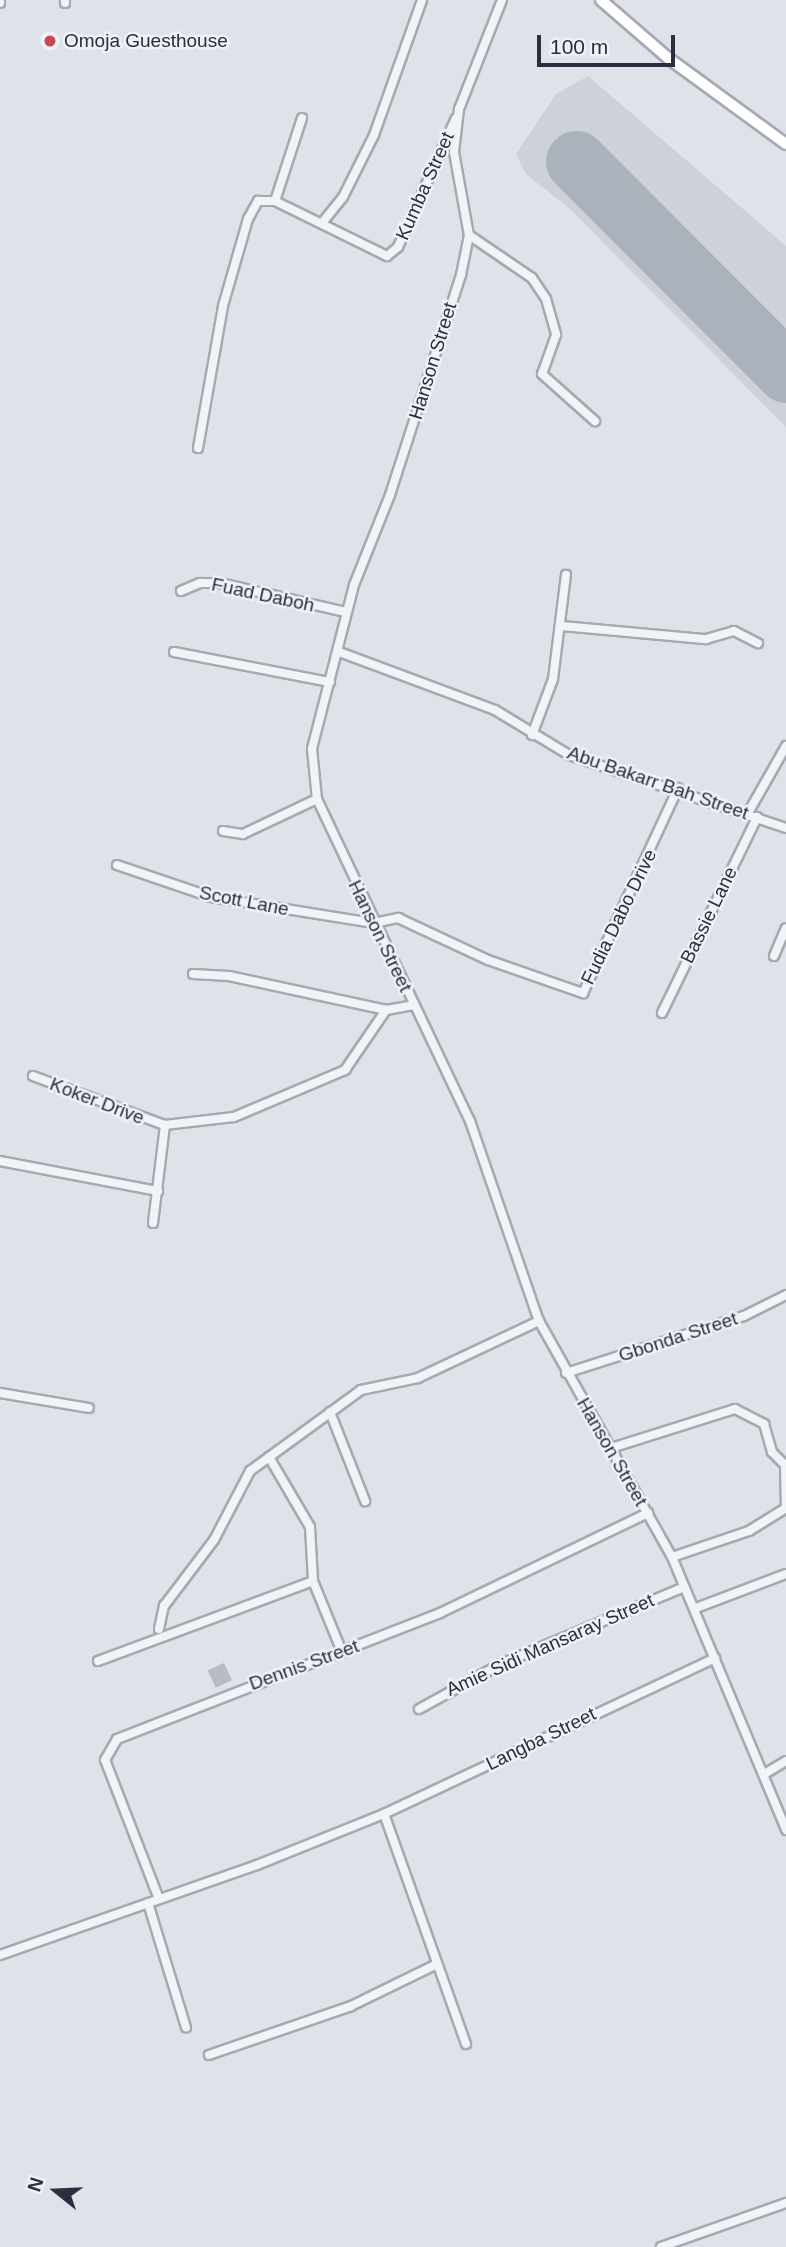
<!DOCTYPE html>
<html>
<head>
<meta charset="utf-8">
<style>
  body { margin:0 }
  #map { position:relative; width:786px; height:2247px; overflow:hidden; background:#dfe2e8; font-family:Arial,sans-serif }
  div>[style] { position:absolute }
  [style*='--x'] { left:calc(var(--x)*1px); top:calc(var(--y)*1px); width:calc(var(--w)*1px); rotate:calc(var(--a)*1deg) }
  .built>* { inset:0; background:#cdd1da }
  .runway>* { height:61px; margin:-30.5px; padding:0 30.5px; transform-origin:30.5px; border-radius:30.5px; background:#acb2bc }
  .building>* { inset:0; background:#b6bbc5; transform-origin:0 0 }
  .roads { filter:drop-shadow(2px 0 #a4a9b2) drop-shadow(-2px 0 #a4a9b2) drop-shadow(0 2px #a4a9b2) drop-shadow(0 -2px #a4a9b2) }
  .minor>* { height:8px; margin:-4px; padding:0 4px; transform-origin:4px; border-radius:4px; background:#f2f3f6 }
  .secondary>* { height:10px; margin:-5px; padding:0 5px; transform-origin:5px; border-radius:5px; background:#fff }
  .dots>* { width:19px; height:19px; translate:-50% -50%; box-sizing:border-box; border:4px solid #eef1f6; border-radius:50% }
  span { translate:-50% -50%; white-space:nowrap; text-align:center; line-height:1.15; -webkit-text-stroke:5px #eef1f6; paint-order:stroke }
  .poi-label { font-size:19px; color:#28303f }
  .left { translate:0 -50%; text-align:left }
  .street-label { font-size:19px; color:#28303f }
  .north { position:absolute; left:21px; top:2156px; width:70px; height:70px; -webkit-text-stroke:5px #eef1f6; paint-order:stroke; rotate:288deg; font-size:19px; font-weight:700; line-height:28px; text-align:center; color:#28303f }
  .north::after { content:''; display:block; margin:auto; width:24px; height:32px; background:#28303f; clip-path:polygon(50% 0,100% 100%,50% 72%,0 100%) }
  .scale { position:absolute; left:537px; top:35px; width:138px; height:32px; box-sizing:border-box; border:4px solid #28303f; border-top:0; padding-left:9px; font-size:21px; line-height:24px; white-space:nowrap; color:#28303f; -webkit-text-stroke:5px #eef1f6; paint-order:stroke }
</style>
</head>
<body>
<div id="map">
  <div class="built">
    <i style="clip-path:polygon(588px 76px,786px 246px,786px 427px,570px 209px,526px 174px,516px 154px,556px 94px)"></i>
  </div>
  <div class="runway">
    <i style="--x:576;--y:161;--w:298;--a:45.1"></i>
  </div>
  <div class="building">
    <i style="left:224px;top:1663px;width:19px;height:18px;rotate:65deg"></i>
  </div>
  <div class="roads">
    <div class="minor">
      <i style="--x:502;--y:0;--w:117;--a:111.5"></i>
      <i style="--x:459;--y:109;--w:43;--a:96.6"></i>
      <i style="--x:454;--y:152;--w:84;--a:79.8"></i>
      <i style="--x:469;--y:235;--w:41;--a:101.3"></i>
      <i style="--x:461;--y:275;--w:231;--a:107.9"></i>
      <i style="--x:390;--y:495;--w:97;--a:111.8"></i>
      <i style="--x:354;--y:585;--w:169;--a:104.4"></i>
      <i style="--x:312;--y:749;--w:50;--a:84.3"></i>
      <i style="--x:317;--y:799;--w:357;--a:64.6"></i>
      <i style="--x:470;--y:1121;--w:212;--a:71"></i>
      <i style="--x:539;--y:1321;--w:271;--a:60.6"></i>
      <i style="--x:672;--y:1557;--w:296;--a:67.3"></i>
      <i style="--x:0;--y:3;--w:3;--a:-90"></i>
      <i style="--x:65;--y:3;--w:3;--a:-90"></i>
      <i style="--x:302;--y:118;--w:87;--a:108"></i>
      <i style="--x:275;--y:201;--w:125;--a:26.2"></i>
      <i style="--x:387;--y:256;--w:14;--a:-39"></i>
      <i style="--x:398;--y:247;--w:141;--a:-65.8"></i>
      <i style="--x:322;--y:223;--w:33;--a:-51"></i>
      <i style="--x:343;--y:197;--w:69;--a:-63.4"></i>
      <i style="--x:374;--y:135;--w:143;--a:-70.4"></i>
      <i style="--x:469;--y:235;--w:76;--a:34.3"></i>
      <i style="--x:532;--y:278;--w:25;--a:56"></i>
      <i style="--x:546;--y:299;--w:37;--a:74"></i>
      <i style="--x:556;--y:335;--w:41;--a:109.7"></i>
      <i style="--x:542;--y:374;--w:71;--a:41.6"></i>
      <i style="--x:198;--y:448;--w:144;--a:-80"></i>
      <i style="--x:223;--y:306;--w:91;--a:-74"></i>
      <i style="--x:248;--y:219;--w:21;--a:-61"></i>
      <i style="--x:258;--y:201;--w:17;--a:0"></i>
      <i style="--x:181;--y:591;--w:21;--a:-23"></i>
      <i style="--x:200;--y:583;--w:20;--a:0"></i>
      <i style="--x:220;--y:583;--w:129;--a:13"></i>
      <i style="--x:562;--y:626;--w:145;--a:5.2"></i>
      <i style="--x:706;--y:639;--w:29;--a:-16"></i>
      <i style="--x:734;--y:631;--w:27;--a:27"></i>
      <i style="--x:174;--y:652;--w:159;--a:10.9"></i>
      <i style="--x:339;--y:652;--w:166;--a:20.4"></i>
      <i style="--x:495;--y:710;--w:87;--a:31.3"></i>
      <i style="--x:569;--y:755;--w:229;--a:18.6"></i>
      <i style="--x:532;--y:735;--w:60;--a:-69.4"></i>
      <i style="--x:553;--y:679;--w:105;--a:-82.9"></i>
      <i style="--x:748;--y:813;--w:77;--a:-60.4"></i>
      <i style="--x:223;--y:831;--w:20;--a:9"></i>
      <i style="--x:243;--y:834;--w:82;--a:-25.3"></i>
      <i style="--x:117;--y:865;--w:99;--a:18.8"></i>
      <i style="--x:211;--y:897;--w:165;--a:9.1"></i>
      <i style="--x:374;--y:923;--w:25;--a:-12"></i>
      <i style="--x:398;--y:918;--w:99;--a:25"></i>
      <i style="--x:488;--y:960;--w:101;--a:19.2"></i>
      <i style="--x:583;--y:993;--w:226;--a:-65.1"></i>
      <i style="--x:774;--y:956;--w:30;--a:-67"></i>
      <i style="--x:193;--y:974;--w:36;--a:3"></i>
      <i style="--x:229;--y:976;--w:161;--a:12.2"></i>
      <i style="--x:662;--y:1013;--w:218;--a:-64.1"></i>
      <i style="--x:33;--y:1076;--w:141;--a:20.4"></i>
      <i style="--x:165;--y:1125;--w:69;--a:-6.6"></i>
      <i style="--x:234;--y:1117;--w:121;--a:-22.9"></i>
      <i style="--x:345;--y:1070;--w:73;--a:-55.7"></i>
      <i style="--x:386;--y:1010;--w:28;--a:-10"></i>
      <i style="--x:0;--y:1161;--w:161;--a:10.8"></i>
      <i style="--x:153;--y:1223;--w:99;--a:-83"></i>
      <i style="--x:566;--y:1373;--w:187;--a:-17.8"></i>
      <i style="--x:744;--y:1316;--w:47;--a:-26.6"></i>
      <i style="--x:0;--y:1393;--w:90;--a:9.6"></i>
      <i style="--x:330;--y:1412;--w:96;--a:68.5"></i>
      <i style="--x:608;--y:1449;--w:133;--a:-17.5"></i>
      <i style="--x:735;--y:1409;--w:33;--a:27"></i>
      <i style="--x:764;--y:1424;--w:29;--a:74"></i>
      <i style="--x:772;--y:1452;--w:18;--a:45"></i>
      <i style="--x:785;--y:1465;--w:43;--a:88.7"></i>
      <i style="--x:269;--y:1457;--w:81;--a:59.6"></i>
      <i style="--x:310;--y:1527;--w:54;--a:86.8"></i>
      <i style="--x:313;--y:1581;--w:77;--a:67.8"></i>
      <i style="--x:672;--y:1557;--w:81;--a:-18.7"></i>
      <i style="--x:749;--y:1531;--w:44;--a:-31.9"></i>
      <i style="--x:696;--y:1608;--w:96;--a:-20.7"></i>
      <i style="--x:159;--y:1629;--w:24;--a:-78"></i>
      <i style="--x:164;--y:1606;--w:83;--a:-52.9"></i>
      <i style="--x:214;--y:1540;--w:78;--a:-62.4"></i>
      <i style="--x:250;--y:1471;--w:137;--a:-36.1"></i>
      <i style="--x:361;--y:1390;--w:58;--a:-11.9"></i>
      <i style="--x:418;--y:1378;--w:134;--a:-25.2"></i>
      <i style="--x:98;--y:1661;--w:229;--a:-20.4"></i>
      <i style="--x:419;--y:1709;--w:94;--a:-28.8"></i>
      <i style="--x:501;--y:1664;--w:199;--a:-22.8"></i>
      <i style="--x:766;--y:1773;--w:23;--a:-31"></i>
      <i style="--x:159;--y:1899;--w:149;--a:-111.2"></i>
      <i style="--x:105;--y:1760;--w:24;--a:-60"></i>
      <i style="--x:117;--y:1739;--w:347;--a:-21.3"></i>
      <i style="--x:440;--y:1613;--w:231;--a:-25.7"></i>
      <i style="--x:148;--y:1903;--w:130;--a:73"></i>
      <i style="--x:0;--y:1955;--w:272;--a:-19.3"></i>
      <i style="--x:257;--y:1865;--w:137;--a:-21.9"></i>
      <i style="--x:466;--y:2044;--w:244;--a:-109.6"></i>
      <i style="--x:384;--y:1814;--w:366;--a:-25.2"></i>
      <i style="--x:209;--y:2055;--w:150;--a:-19"></i>
      <i style="--x:351;--y:2006;--w:96;--a:-26"></i>
      <i style="--x:661;--y:2247;--w:133;--a:-19.4"></i>
    </div>
    <div class="secondary">
      <i style="--x:601;--y:0;--w:89;--a:40.9"></i>
      <i style="--x:668;--y:58;--w:146;--a:36.1"></i>
    </div>
  </div>
  <div class="dots">
    <i style="left:50px;top:41px;background:#ca4756"></i>
  </div>
  <div class="poi-label">
    <span class="left" style="left:64px;top:41px">Omoja Guesthouse</span>
  </div>
  <div class="street-label">
    <span style="left:425px;top:186px;rotate:-66deg">Kumba Street</span>
    <span style="left:433px;top:361px;rotate:-73deg">Hanson Street</span>
    <span style="left:263px;top:595px;rotate:12deg">Fuad Daboh</span>
    <span style="left:658px;top:783px;rotate:19deg">Abu Bakarr Bah Street</span>
    <span style="left:244px;top:901px;rotate:11deg">Scott Lane</span>
    <span style="left:709px;top:915px;rotate:-64deg">Bassie Lane</span>
    <span style="left:619px;top:917px;rotate:-64deg">Fudia Dabo Drive</span>
    <span style="left:380px;top:936px;rotate:64deg">Hanson Street</span>
    <span style="left:97px;top:1101px;rotate:21deg">Koker Drive</span>
    <span style="left:678px;top:1337px;rotate:-18deg">Gbonda Street</span>
    <span style="left:612px;top:1452px;rotate:60deg">Hanson Street</span>
    <span style="left:550px;top:1645px;rotate:-24deg">Amie Sidi Mansaray Street</span>
    <span style="left:304px;top:1665px;rotate:-20deg">Dennis Street</span>
    <span style="left:541px;top:1739px;rotate:-26deg">Langba Street</span>
  </div>
  <div class="north">N</div>
  <div class="scale">100 m</div>
</div>
</body>
</html>
